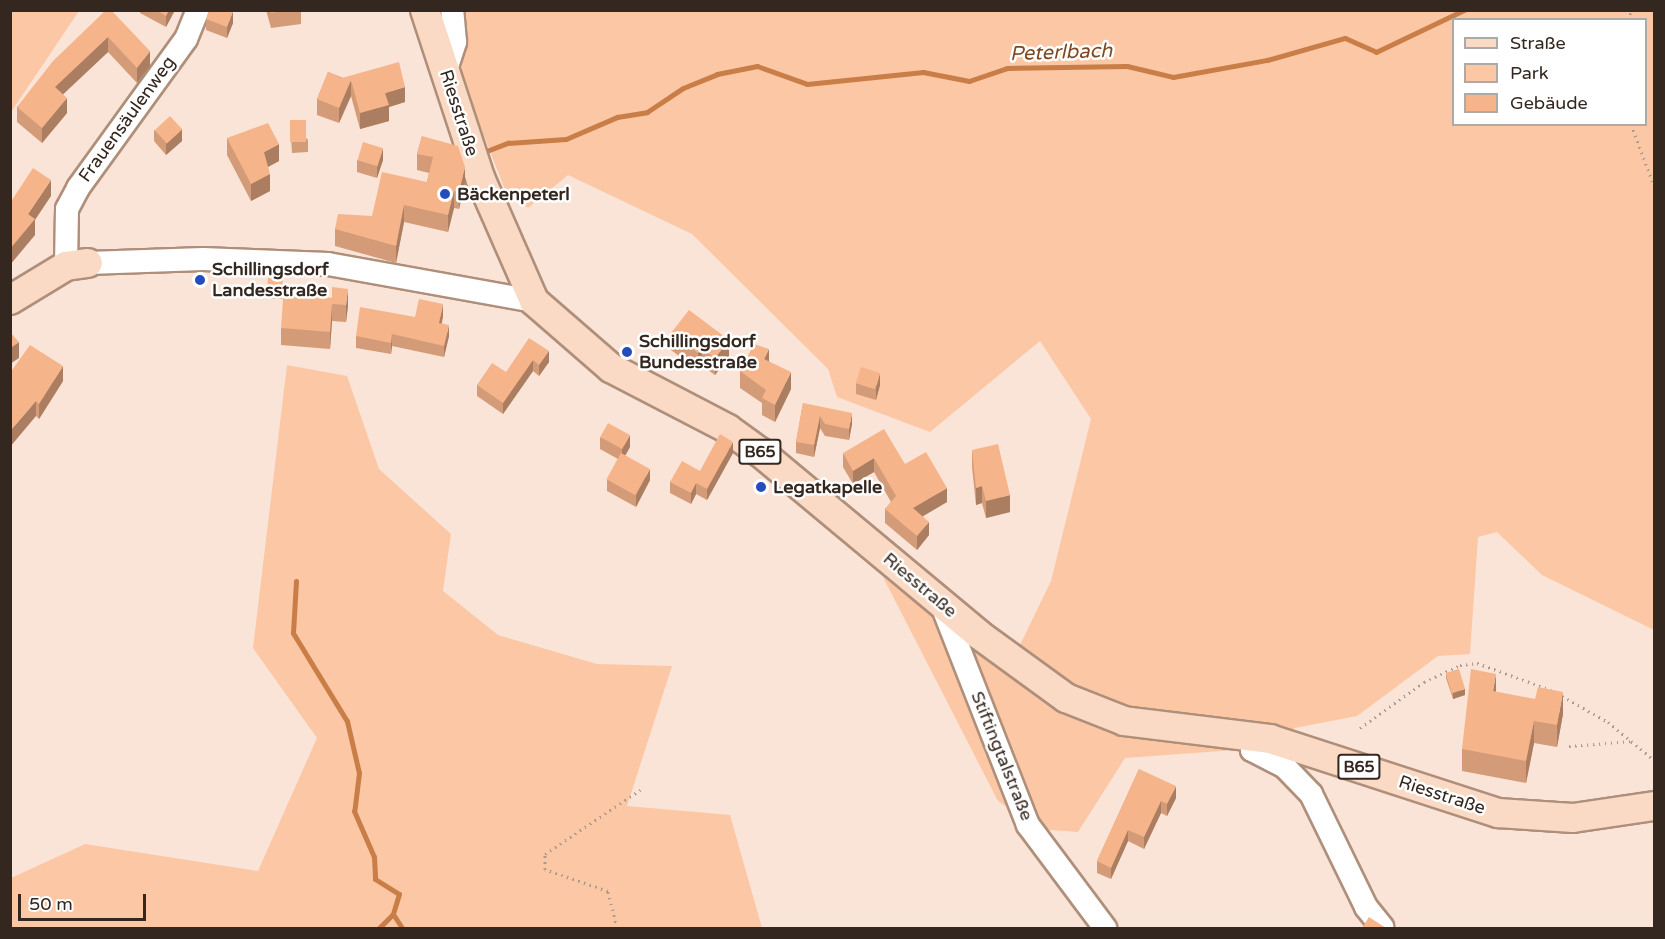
<!DOCTYPE html>
<html>
<head>
<meta charset="utf-8">
<style>
  body { margin:0 }
  #map { position:relative; width:1665px; height:939px; overflow:hidden; background:#fae4d7; font-family:"Varela Round",sans-serif }
  div>[style] { position:absolute }
  [style*='--x'] { left:calc(var(--x)*1px); top:calc(var(--y)*1px); width:calc(var(--w)*1px); rotate:calc(var(--a)*1deg) }
  .green>* { inset:0; background:#fcc7a5 }
  .stream>* { height:5px; margin:-2.5px; padding:0 2.5px; transform-origin:2.5px; border-radius:2.5px; background:#c97d47 }
  .path>* { height:3px; margin-top:-1.5px; transform-origin:0; background:repeating-linear-gradient(90deg,#ac9a8f 0 1.5px,transparent 0 6px) }
  .roads { filter:drop-shadow(2px 0 #af8f7a) drop-shadow(-2px 0 #af8f7a) drop-shadow(0 2px #af8f7a) drop-shadow(0 -2px #af8f7a) }
  .minor>* { height:22px; margin:-11px; padding:0 11px; transform-origin:11px; border-radius:11px; background:#fff }
  .major>* { height:28px; margin:-14px; padding:0 14px; transform-origin:14px; border-radius:14px; background:#fadac5 }
  .wall>* { inset:0; background:#d39b77 }
  .shaded-wall>* { inset:0; background:#ac7e61; transform-origin:0 0 }
  .building>* { inset:0; background:#f5b48a; transform-origin:0 0 }
  .dots>* { width:16px; height:16px; translate:-50% -50%; box-sizing:border-box; border:3px solid #fff; border-radius:50% }
  span { translate:-50% -50%; white-space:nowrap; text-align:center; line-height:1.15; -webkit-text-stroke:5px #fff; paint-order:stroke }
  .shield-label span { padding:2px 4px; background:#fff; border:2px solid; border-radius:4px; -webkit-text-stroke-width:0 }
  .shield-label { font-size:16px; color:#34271f; font-weight:700 }
  .street-label { font-size:18px; color:#34271f }
  .poi-label { font-size:18px; color:#34271f; font-weight:700 }
  .left { translate:0 -50%; text-align:left }
  .water-label { font-size:20px; color:#7d4923; font-style:italic }
  .frame { position:absolute; inset:0; border:12px solid #34271f; pointer-events:none }
  .legend { position:absolute; left:1452px; top:18px; width:195px; height:108px; box-sizing:border-box; background:#fff; border:2px solid #aea9a5; margin:0; padding:8px 10px; list-style:none; font-size:18px; color:#34271f }
  .legend li { display:flex; align-items:center; gap:12px; height:30px }
  .legend b { width:30px; border:2px solid #aea9a5 }
  .scale { position:absolute; left:18px; top:894px; width:128px; height:27px; box-sizing:border-box; border:3px solid #34271f; border-top:0; padding-left:8px; font-size:18px; line-height:21px; white-space:nowrap; color:#34271f; -webkit-text-stroke:4px #fff; paint-order:stroke }
</style>
</head>
<body>
<div id="map">
  <div class="green">
    <i style="clip-path:polygon(11px 10px,79px 11px,11px 112px,10px 11px)"></i>
    <i style="clip-path:polygon(evenodd,460px 11px,1654px 11px,1654px 630px,1542px 575px,1497px 532px,1478px 537px,1470px 654px,1438px 656px,1357px 716px,1295px 728px,1262px 748px,1125px 758px,1078px 832px,1039px 829px,998px 801px,883px 577px,1006px 674px,1051px 581px,1091px 419px,1040px 341px,930px 432px,837px 397px,828px 369px,692px 234px,568px 175px,528px 208px,506px 192px,462px 80px,460px 11px,1454px 20px,1646px 20px,1646px 124px,1454px 124px,1454px 20px)"></i>
    <i style="clip-path:polygon(287px 365px,347px 376px,379px 469px,451px 534px,443px 591px,498px 635px,597px 664px,672px 666px,627px 806px,730px 815px,762px 928px,11px 928px,11px 878px,85px 844px,258px 871px,317px 738px,253px 648px)"></i>
  </div>
  <div class="stream">
    <i style="--x:484;--y:152;--w:26;--a:-21"></i>
    <i style="--x:508;--y:143;--w:58;--a:-3.9"></i>
    <i style="--x:566;--y:139;--w:56;--a:-23.3"></i>
    <i style="--x:617;--y:117;--w:30;--a:-9"></i>
    <i style="--x:647;--y:112;--w:43;--a:-33.7"></i>
    <i style="--x:683;--y:88;--w:37;--a:-22"></i>
    <i style="--x:717;--y:74;--w:41;--a:-11.3"></i>
    <i style="--x:757;--y:66;--w:53;--a:19.8"></i>
    <i style="--x:807;--y:84;--w:117;--a:-5.9"></i>
    <i style="--x:923;--y:72;--w:47;--a:11.1"></i>
    <i style="--x:969;--y:81;--w:40;--a:-18.9"></i>
    <i style="--x:1007;--y:68;--w:120;--a:-1"></i>
    <i style="--x:1127;--y:66;--w:47;--a:13.4"></i>
    <i style="--x:1173;--y:77;--w:96;--a:-10.3"></i>
    <i style="--x:1267;--y:60;--w:81;--a:-15.8"></i>
    <i style="--x:1345;--y:38;--w:34;--a:24"></i>
    <i style="--x:1376;--y:52;--w:98;--a:-25.5"></i>
    <i style="--x:296;--y:581;--w:52;--a:93.3"></i>
    <i style="--x:293;--y:633;--w:103;--a:58.5"></i>
    <i style="--x:347;--y:721;--w:53;--a:77"></i>
    <i style="--x:359;--y:773;--w:38;--a:97"></i>
    <i style="--x:354;--y:811;--w:50;--a:66.5"></i>
    <i style="--x:374;--y:857;--w:22;--a:87"></i>
    <i style="--x:375;--y:879;--w:28;--a:32"></i>
    <i style="--x:399;--y:894;--w:21;--a:107"></i>
    <i style="--x:393;--y:914;--w:20;--a:135"></i>
    <i style="--x:393;--y:914;--w:17;--a:57"></i>
  </div>
  <div class="path">
    <i style="--x:1628;--y:20;--w:11;--a:-68"></i>
    <i style="--x:1631;--y:124;--w:66;--a:69.6"></i>
    <i style="--x:1562;--y:696;--w:53;--a:29.5"></i>
    <i style="--x:1608;--y:722;--w:60;--a:39.6"></i>
    <i style="--x:1360;--y:728;--w:79;--a:-35.7"></i>
    <i style="--x:1424;--y:682;--w:40;--a:-25"></i>
    <i style="--x:1460;--y:665;--w:17;--a:-7"></i>
    <i style="--x:1477;--y:663;--w:79;--a:20"></i>
    <i style="--x:1569;--y:746;--w:63;--a:-4.5"></i>
    <i style="--x:617;--y:928;--w:38;--a:-104"></i>
    <i style="--x:608;--y:891;--w:67;--a:-160.8"></i>
    <i style="--x:545;--y:869;--w:15;--a:-90"></i>
    <i style="--x:545;--y:854;--w:115;--a:-34"></i>
  </div>
  <div class="roads">
    <div class="minor">
      <i style="--x:445;--y:73;--w:33;--a:-72"></i>
      <i style="--x:455;--y:42;--w:32;--a:-95"></i>
      <i style="--x:88;--y:263;--w:115;--a:-2"></i>
      <i style="--x:203;--y:259;--w:125;--a:2.3"></i>
      <i style="--x:328;--y:264;--w:209;--a:10.2"></i>
      <i style="--x:66;--y:266;--w:57;--a:-89"></i>
      <i style="--x:67;--y:209;--w:24;--a:-62"></i>
      <i style="--x:78;--y:188;--w:184;--a:-54.1"></i>
      <i style="--x:186;--y:39;--w:31;--a:-68"></i>
      <i style="--x:941;--y:603;--w:238;--a:68.6"></i>
      <i style="--x:1028;--y:825;--w:129;--a:53.2"></i>
      <i style="--x:1254;--y:736;--w:14;--a:98"></i>
      <i style="--x:1252;--y:750;--w:36;--a:27"></i>
      <i style="--x:1284;--y:766;--w:39;--a:46"></i>
      <i style="--x:1311;--y:794;--w:126;--a:64"></i>
      <i style="--x:1366;--y:907;--w:26;--a:51"></i>
    </div>
    <div class="major">
      <i style="--x:425;--y:10;--w:179;--a:71.8"></i>
      <i style="--x:481;--y:180;--w:132;--a:66.3"></i>
      <i style="--x:534;--y:301;--w:102;--a:41"></i>
      <i style="--x:611;--y:368;--w:132;--a:27.5"></i>
      <i style="--x:728;--y:429;--w:41;--a:36"></i>
      <i style="--x:761;--y:453;--w:283;--a:39.8"></i>
      <i style="--x:978;--y:634;--w:109;--a:36"></i>
      <i style="--x:1066;--y:698;--w:62;--a:21.6"></i>
      <i style="--x:1124;--y:721;--w:147;--a:7"></i>
      <i style="--x:1270;--y:739;--w:240;--a:18"></i>
      <i style="--x:1498;--y:813;--w:75;--a:3.8"></i>
      <i style="--x:1573;--y:818;--w:82;--a:-8.4"></i>
      <i style="--x:10;--y:300;--w:66;--a:-31.3"></i>
      <i style="--x:66;--y:266;--w:22;--a:-8"></i>
    </div>
  </div>
  <div class="wall">
    <i style="clip-path:polygon(106px 10px,150px 66px,137px 83px,108px 52px,63px 94px,67px 113px,42px 143px,17px 122px,17px 107px)"></i>
    <i style="clip-path:polygon(140px 10px,175px 10px,166px 27px,140px 13px)"></i>
    <i style="clip-path:polygon(266px 10px,301px 10px,301px 24px,271px 28px)"></i>
    <i style="clip-path:polygon(206px 19px,233px 23px,227px 38px,206px 30px)"></i>
    <i style="clip-path:polygon(328px 72px,405px 102px,389px 107px,389px 121px,360px 129px,351px 96px,339px 123px,317px 115px,317px 99px)"></i>
    <i style="clip-path:polygon(290px 120px,308px 140px,308px 152px,292px 153px)"></i>
    <i style="clip-path:polygon(154px 130px,182px 141px,166px 155px,154px 141px)"></i>
    <i style="clip-path:polygon(422px 136px,465px 183px,459px 209px,454px 208px,448px 232px,404px 222px,396px 263px,335px 246px,335px 229px,372px 216px,427px 182px,429px 173px,417px 170px,417px 154px)"></i>
    <i style="clip-path:polygon(227px 138px,279px 161px,268px 167px,270px 191px,251px 201px,227px 155px)"></i>
    <i style="clip-path:polygon(357px 160px,383px 160px,377px 178px,357px 172px)"></i>
    <i style="clip-path:polygon(283px 285px,282px 299px,267px 298px,267px 292px)"></i>
    <i style="clip-path:polygon(305px 296px,332px 298px,348px 306px,346px 322px,332px 321px,330px 349px,281px 345px,281px 328px)"></i>
    <i style="clip-path:polygon(443px 316px,442px 323px,449px 336px,444px 357px,392px 346px,391px 354px,356px 348px,356px 336px,415px 317px)"></i>
    <i style="clip-path:polygon(671px 333px,729px 356px,715px 375px,702px 366px,698px 370px,671px 350px)"></i>
    <i style="clip-path:polygon(549px 351px,549px 362px,539px 376px,533px 371px,503px 414px,477px 396px,477px 385px,506px 372px)"></i>
    <i style="clip-path:polygon(769px 361px,791px 389px,775px 422px,762px 415px,762px 403px,740px 388px,740px 371px)"></i>
    <i style="clip-path:polygon(10px 373px,63px 381px,39px 419px,36px 416px)"></i>
    <i style="clip-path:polygon(856px 383px,880px 385px,876px 400px,856px 394px)"></i>
    <i style="clip-path:polygon(803px 403px,852px 424px,849px 440px,825px 436px,820px 428px,814px 457px,796px 453px,796px 442px)"></i>
    <i style="clip-path:polygon(600px 437px,630px 447px,625px 456px,650px 480px,636px 507px,607px 491px,607px 480px,618px 459px,600px 449px)"></i>
    <i style="clip-path:polygon(972px 450px,1010px 512px,986px 518px,982px 503px,976px 505px,972px 467px)"></i>
    <i style="clip-path:polygon(733px 453px,707px 500px,696px 494px,691px 504px,670px 493px,670px 482px,700px 471px)"></i>
    <i style="clip-path:polygon(843px 453px,905px 464px,947px 502px,923px 516px,929px 535px,917px 550px,885px 523px,885px 509px,891px 502px,874px 472px,853px 484px,843px 467px)"></i>
    <i style="clip-path:polygon(1446px 673px,1465px 695px,1453px 699px,1446px 678px)"></i>
    <i style="clip-path:polygon(1496px 692px,1563px 714px,1557px 747px,1534px 743px,1526px 783px,1462px 771px,1462px 749px)"></i>
    <i style="clip-path:polygon(1139px 769px,1176px 798px,1167px 816px,1161px 813px,1144px 849px,1128px 841px,1111px 879px,1097px 873px,1097px 861px)"></i>
  </div>
  <div class="shaded-wall">
    <i style="clip-path:polygon(169px 10px,175px 10px,166px 27px,166px 16px)"></i>
    <i style="clip-path:polygon(233px 11px,233px 23px,227px 38px,227px 27px)"></i>
    <i style="clip-path:polygon(108px 37px,108px 52px,55px 102px,55px 87px)"></i>
    <i style="clip-path:polygon(150px 51px,150px 66px,137px 83px,137px 68px)"></i>
    <i style="clip-path:polygon(351px 80px,351px 96px,339px 123px,339px 108px)"></i>
    <i style="clip-path:polygon(405px 87px,405px 102px,389px 107px,389px 121px,360px 129px,360px 113px,385px 93px)"></i>
    <i style="clip-path:polygon(67px 98px,67px 113px,42px 143px,42px 128px)"></i>
    <i style="clip-path:polygon(182px 129px,182px 141px,166px 155px,166px 144px)"></i>
    <i style="clip-path:polygon(279px 144px,279px 161px,264px 169px,264px 152px)"></i>
    <i style="clip-path:polygon(383px 148px,383px 160px,377px 178px,377px 166px)"></i>
    <i style="clip-path:polygon(465px 167px,465px 183px,459px 209px,459px 192px)"></i>
    <i style="clip-path:polygon(270px 174px,270px 191px,251px 201px,251px 184px)"></i>
    <i style="clip-path:polygon(51px 180px,51px 196px,35px 220px,35px 219px,35px 235px,10px 265px,10px 249px,28px 214px)"></i>
    <i style="clip-path:polygon(454px 191px,454px 208px,448px 232px,448px 215px)"></i>
    <i style="clip-path:polygon(404px 205px,404px 222px,396px 263px,396px 246px)"></i>
    <i style="clip-path:polygon(348px 289px,348px 306px,346px 322px,346px 305px)"></i>
    <i style="clip-path:polygon(332px 304px,332px 321px,330px 349px,330px 332px)"></i>
    <i style="clip-path:polygon(443px 304px,443px 316px,439px 334px,439px 323px)"></i>
    <i style="clip-path:polygon(449px 325px,449px 336px,444px 357px,444px 346px)"></i>
    <i style="clip-path:polygon(392px 334px,392px 346px,391px 354px,391px 343px)"></i>
    <i style="clip-path:polygon(729px 340px,729px 356px,715px 375px,715px 358px)"></i>
    <i style="clip-path:polygon(19px 342px,19px 358px,10px 364px,10px 348px)"></i>
    <i style="clip-path:polygon(702px 349px,702px 366px,698px 370px,698px 353px)"></i>
    <i style="clip-path:polygon(769px 349px,769px 366px,764px 359px)"></i>
    <i style="clip-path:polygon(549px 351px,549px 362px,539px 376px,539px 365px)"></i>
    <i style="clip-path:polygon(533px 360px,533px 371px,503px 414px,503px 403px)"></i>
    <i style="clip-path:polygon(63px 366px,63px 381px,39px 419px,39px 404px)"></i>
    <i style="clip-path:polygon(791px 372px,791px 389px,775px 422px,775px 405px)"></i>
    <i style="clip-path:polygon(880px 373px,880px 385px,876px 400px,876px 388px)"></i>
    <i style="clip-path:polygon(36px 401px,36px 416px,10px 447px,10px 431px)"></i>
    <i style="clip-path:polygon(852px 413px,852px 424px,849px 440px,849px 429px)"></i>
    <i style="clip-path:polygon(820px 416px,820px 428px,814px 457px,814px 445px)"></i>
    <i style="clip-path:polygon(630px 435px,630px 447px,622px 461px,622px 449px)"></i>
    <i style="clip-path:polygon(733px 442px,733px 453px,707px 500px,707px 489px)"></i>
    <i style="left:12px;top:449px;width:23px;height:3px;rotate:90deg"></i>
    <i style="clip-path:polygon(874px 458px,874px 472px,853px 484px,853px 471px)"></i>
    <i style="clip-path:polygon(650px 469px,650px 480px,636px 507px,636px 495px)"></i>
    <i style="clip-path:polygon(696px 483px,696px 494px,691px 504px,691px 493px)"></i>
    <i style="clip-path:polygon(982px 486px,982px 503px,976px 505px,976px 488px)"></i>
    <i style="clip-path:polygon(947px 488px,947px 502px,913px 522px,913px 508px)"></i>
    <i style="clip-path:polygon(1010px 495px,1010px 512px,986px 518px,986px 501px)"></i>
    <i style="clip-path:polygon(929px 522px,929px 535px,917px 550px,917px 536px)"></i>
    <i style="clip-path:polygon(1496px 674px,1496px 696px,1493px 691px)"></i>
    <i style="clip-path:polygon(1465px 689px,1465px 695px,1453px 699px,1453px 693px)"></i>
    <i style="clip-path:polygon(1563px 692px,1563px 714px,1557px 747px,1557px 725px)"></i>
    <i style="clip-path:polygon(1534px 721px,1534px 743px,1526px 783px,1526px 761px)"></i>
    <i style="clip-path:polygon(1176px 786px,1176px 798px,1167px 816px,1167px 804px)"></i>
    <i style="clip-path:polygon(1161px 801px,1161px 813px,1144px 849px,1144px 837px)"></i>
    <i style="clip-path:polygon(1128px 830px,1128px 841px,1111px 879px,1111px 868px)"></i>
  </div>
  <div class="building">
    <i style="clip-path:polygon(106px 10px,111px 10px,150px 51px,137px 68px,108px 37px,55px 87px,67px 98px,42px 128px,17px 107px,53px 61px)"></i>
    <i style="clip-path:polygon(156px 10px,169px 10px,166px 16px)"></i>
    <i style="clip-path:polygon(209px 10px,233px 11px,227px 27px,206px 19px)"></i>
    <i style="clip-path:polygon(270px 10px,290px 10px,271px 13px)"></i>
    <i style="clip-path:polygon(399px 62px,405px 87px,385px 93px,389px 105px,360px 113px,351px 80px,339px 108px,317px 99px,328px 72px,342px 78px)"></i>
    <i style="left:170px;top:116px;width:18px;height:21px;rotate:47deg"></i>
    <i style="left:290px;top:120px;width:16px;height:22px"></i>
    <i style="clip-path:polygon(268px 123px,279px 144px,264px 152px,270px 174px,251px 184px,227px 138px)"></i>
    <i style="clip-path:polygon(422px 136px,458px 146px,465px 167px,459px 192px,454px 191px,448px 215px,404px 205px,396px 246px,335px 229px,338px 214px,372px 216px,382px 172px,427px 182px,433px 157px,417px 154px)"></i>
    <i style="left:363px;top:142px;width:21px;height:19px;rotate:17deg"></i>
    <i style="clip-path:polygon(33px 168px,51px 180px,28px 214px,35px 219px,10px 249px,10px 199px,12px 200px)"></i>
    <i style="left:268px;top:278px;width:15px;height:14px;rotate:4deg"></i>
    <i style="clip-path:polygon(284px 285px,305px 286px,304px 296px,332px 298px,332px 287px,348px 289px,346px 305px,332px 304px,330px 332px,281px 328px)"></i>
    <i style="clip-path:polygon(419px 299px,443px 304px,439px 323px,449px 325px,444px 346px,392px 334px,391px 343px,356px 336px,360px 307px,415px 317px)"></i>
    <i style="clip-path:polygon(689px 310px,729px 340px,715px 358px,702px 349px,698px 353px,671px 333px)"></i>
    <i style="clip-path:polygon(10px 332px,19px 342px,10px 348px)"></i>
    <i style="clip-path:polygon(529px 338px,549px 351px,539px 365px,533px 360px,503px 403px,477px 385px,492px 363px,506px 372px)"></i>
    <i style="clip-path:polygon(754px 344px,769px 349px,764px 359px,791px 372px,775px 405px,762px 398px,766px 390px,740px 371px)"></i>
    <i style="clip-path:polygon(30px 345px,63px 366px,39px 404px,36px 401px,10px 431px,10px 373px)"></i>
    <i style="left:861px;top:367px;width:20px;height:17px;rotate:18deg"></i>
    <i style="clip-path:polygon(803px 403px,852px 413px,849px 429px,825px 424px,820px 416px,814px 445px,796px 442px)"></i>
    <i style="left:608px;top:423px;width:25px;height:16px;rotate:29deg"></i>
    <i style="clip-path:polygon(884px 429px,905px 464px,926px 452px,947px 488px,913px 508px,929px 522px,917px 536px,885px 509px,896px 496px,874px 458px,853px 471px,843px 453px)"></i>
    <i style="clip-path:polygon(720px 434px,733px 442px,707px 489px,696px 483px,691px 493px,670px 482px,682px 461px,700px 471px)"></i>
    <i style="clip-path:polygon(998px 444px,1010px 495px,986px 501px,982px 486px,976px 488px,972px 450px)"></i>
    <i style="left:621px;top:453px;width:33px;height:30px;rotate:29deg"></i>
    <i style="left:1459px;top:669px;width:21px;height:14px;rotate:73deg"></i>
    <i style="clip-path:polygon(1471px 669px,1496px 674px,1493px 691px,1535px 699px,1538px 687px,1563px 692px,1557px 725px,1534px 721px,1526px 761px,1462px 749px)"></i>
    <i style="clip-path:polygon(1139px 769px,1176px 786px,1167px 804px,1161px 801px,1144px 837px,1128px 830px,1111px 868px,1097px 861px)"></i>
    <i style="clip-path:polygon(1369px 917px,1386px 928px,1362px 928px)"></i>
  </div>
  <div class="dots">
    <i style="left:445px;top:194px;background:#234dbb"></i>
    <i style="left:200px;top:280px;background:#234dbb"></i>
    <i style="left:627px;top:352px;background:#234dbb"></i>
    <i style="left:761px;top:487px;background:#234dbb"></i>
  </div>
  <div class="shield-label">
    <span style="left:760px;top:452px">B65</span>
    <span style="left:1359px;top:767px">B65</span>
  </div>
  <div class="street-label">
    <span style="left:459px;top:113px;rotate:72deg">Riesstraße</span>
    <span style="left:127px;top:119px;rotate:-54deg">Frauensäulenweg</span>
    <span style="left:920px;top:585px;rotate:40deg">Riesstraße</span>
    <span style="left:1002px;top:756px;rotate:68deg">Stiftingtalstraße</span>
    <span style="left:1442px;top:795px;rotate:18deg">Riesstraße</span>
  </div>
  <div class="poi-label">
    <span class="left" style="left:457px;top:194px">Bäckenpeterl</span>
    <span class="left" style="left:212px;top:280px">Schillingsdorf<br>Landesstraße</span>
    <span class="left" style="left:639px;top:352px">Schillingsdorf<br>Bundesstraße</span>
    <span class="left" style="left:773px;top:487px">Legatkapelle</span>
  </div>
  <div class="water-label">
    <span style="left:1061px;top:53px;rotate:-2deg">Peterlbach</span>
  </div>
  <div class="frame"></div>
  <ul class="legend">
  <li><b style="height:8px;background:#fadac5"></b>Straße</li>
  <li><b style="height:16px;background:#fcc7a5"></b>Park</li>
  <li><b style="height:16px;background:#f5b48a"></b>Gebäude</li>
  </ul>
  <div class="scale">50 m</div>
</div>
</body>
</html>
